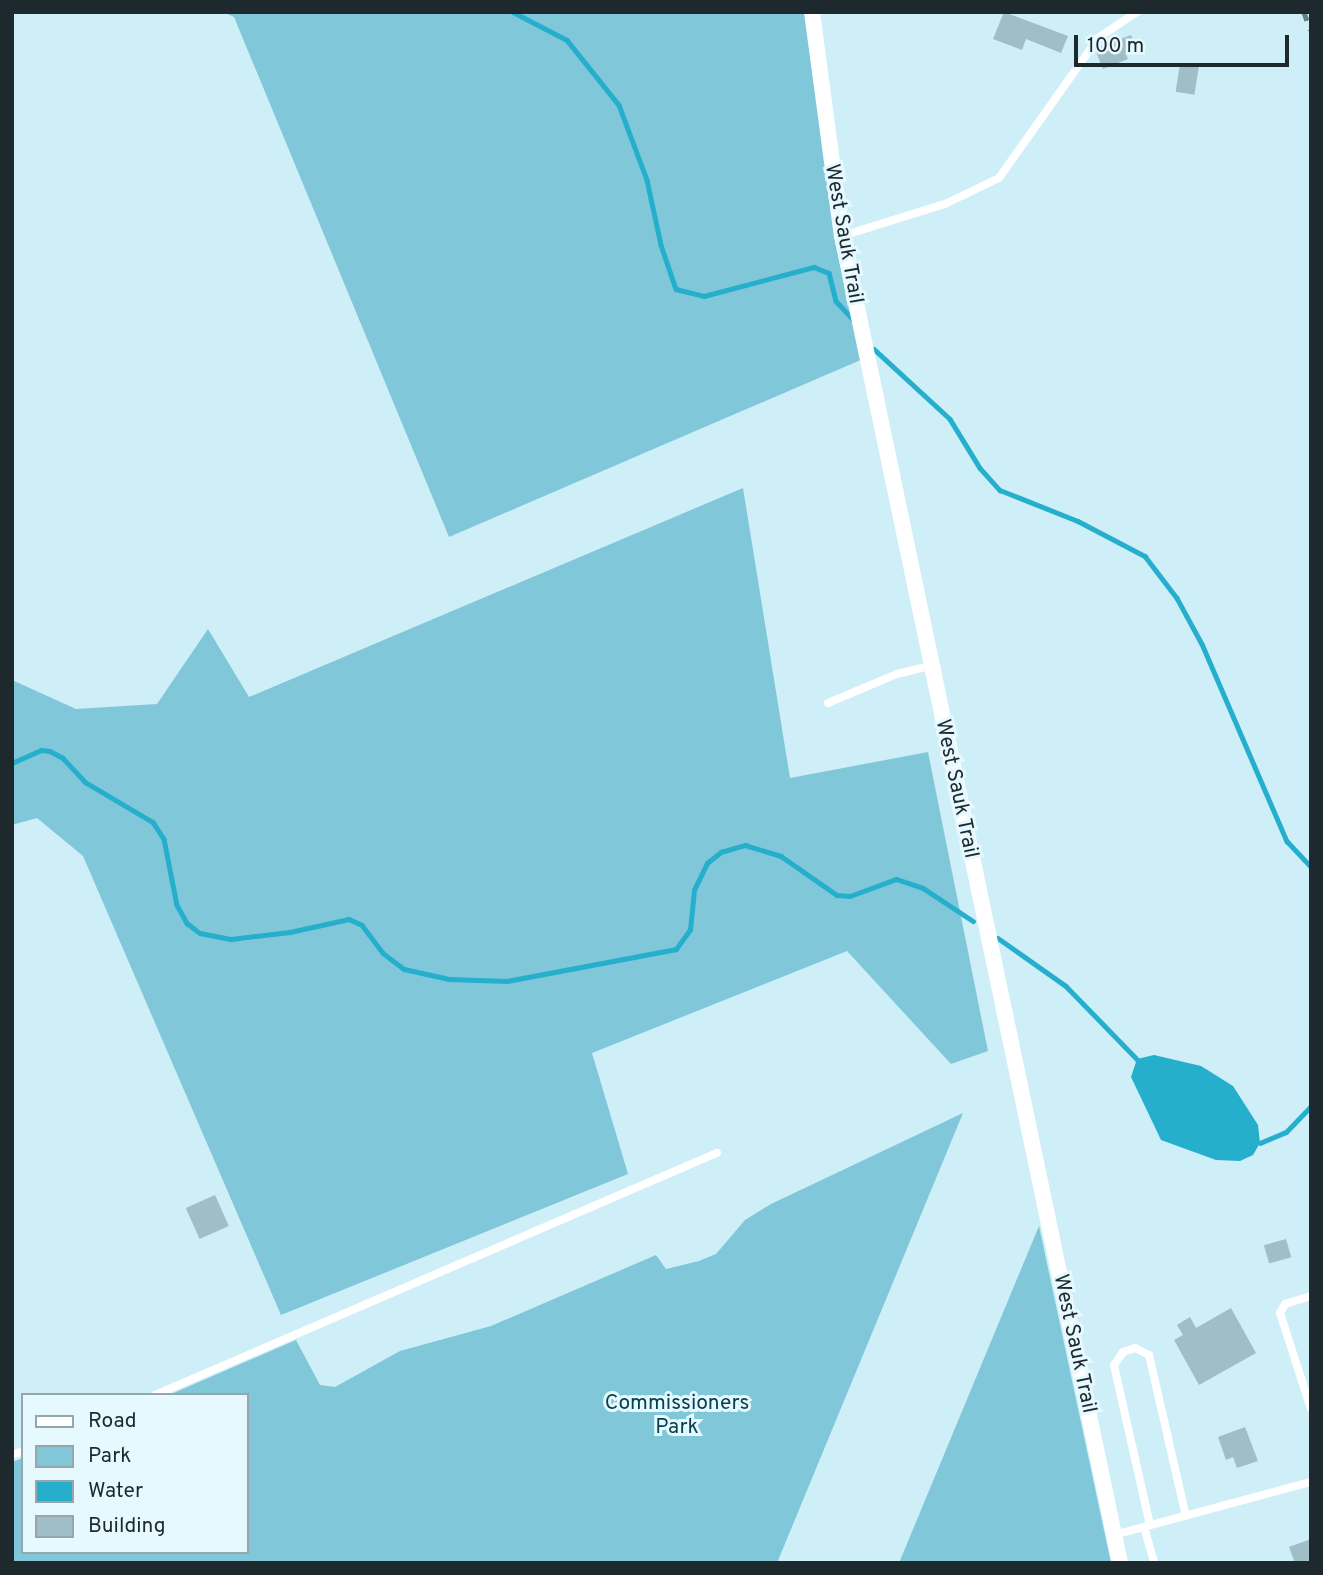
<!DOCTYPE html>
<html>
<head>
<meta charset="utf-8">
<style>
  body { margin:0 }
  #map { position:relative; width:1323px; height:1575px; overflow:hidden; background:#ceeef8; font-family:Overpass,sans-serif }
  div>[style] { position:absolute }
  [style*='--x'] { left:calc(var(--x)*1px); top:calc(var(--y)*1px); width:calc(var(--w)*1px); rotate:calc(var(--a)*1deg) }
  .green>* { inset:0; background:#81c7da }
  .water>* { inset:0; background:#25afcd }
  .stream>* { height:4.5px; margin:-2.25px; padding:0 2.25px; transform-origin:2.25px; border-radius:2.25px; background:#25afcd }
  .building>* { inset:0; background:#a0bec7; transform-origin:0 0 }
  .service>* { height:8px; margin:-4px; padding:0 4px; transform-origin:4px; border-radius:4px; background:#fff }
  .minor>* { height:16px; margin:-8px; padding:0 8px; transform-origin:8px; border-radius:8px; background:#fff }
  .rail>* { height:4.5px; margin-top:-2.25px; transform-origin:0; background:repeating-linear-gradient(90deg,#687d83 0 9px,transparent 0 18px) }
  span { translate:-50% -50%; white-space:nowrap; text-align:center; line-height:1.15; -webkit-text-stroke:6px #e6f9ff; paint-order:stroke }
  .street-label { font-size:21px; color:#1d292d }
  .park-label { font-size:21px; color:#07414e }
  .frame { position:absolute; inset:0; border:14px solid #1d292d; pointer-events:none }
  .legend { position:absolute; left:21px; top:1393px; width:228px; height:161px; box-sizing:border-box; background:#e6f9ff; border:2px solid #96a6ab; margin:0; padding:9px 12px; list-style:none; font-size:21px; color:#1d292d }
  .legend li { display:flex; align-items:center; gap:14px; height:35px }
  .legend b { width:35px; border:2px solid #96a6ab }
  .scale { position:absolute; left:1074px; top:35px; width:215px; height:32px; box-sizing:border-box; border:4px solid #1d292d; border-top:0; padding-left:9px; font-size:21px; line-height:24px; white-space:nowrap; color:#1d292d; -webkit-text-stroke:5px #e6f9ff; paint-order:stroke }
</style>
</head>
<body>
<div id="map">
  <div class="green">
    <i style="clip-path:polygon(223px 12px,812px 12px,863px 359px,449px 537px,234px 17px)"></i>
    <i style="clip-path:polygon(743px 488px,790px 778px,928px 752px,988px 1051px,951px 1064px,847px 951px,592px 1053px,628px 1174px,281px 1315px,83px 856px,37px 818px,12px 825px,12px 680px,76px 709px,157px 704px,208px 629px,249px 697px)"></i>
    <i style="clip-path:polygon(963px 1113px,777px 1563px,12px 1563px,12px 1462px,23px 1458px,23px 1552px,247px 1552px,247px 1395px,169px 1395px,296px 1340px,320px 1385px,335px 1387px,400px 1351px,491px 1326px,656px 1255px,666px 1269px,699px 1261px,716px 1254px,745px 1220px,771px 1204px)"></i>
    <i style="clip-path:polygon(1039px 1226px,1111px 1563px,899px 1563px)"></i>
  </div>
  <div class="water">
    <i style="clip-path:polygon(1154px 1055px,1201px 1066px,1233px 1086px,1258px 1125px,1260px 1143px,1253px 1155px,1240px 1161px,1216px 1160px,1161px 1140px,1131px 1077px,1137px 1059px)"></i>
  </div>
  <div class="stream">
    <i style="--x:513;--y:12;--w:61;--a:27.4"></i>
    <i style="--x:567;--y:40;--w:83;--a:51.3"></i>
    <i style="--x:619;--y:105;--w:80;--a:69.5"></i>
    <i style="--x:647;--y:180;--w:66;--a:77.8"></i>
    <i style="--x:661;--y:245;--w:46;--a:71.2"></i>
    <i style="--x:676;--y:289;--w:29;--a:14"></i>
    <i style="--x:704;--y:296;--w:114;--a:-14.8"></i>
    <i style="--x:814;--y:267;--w:16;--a:22"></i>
    <i style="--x:829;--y:273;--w:29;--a:76"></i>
    <i style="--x:836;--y:301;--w:26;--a:47"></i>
    <i style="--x:874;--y:349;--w:103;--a:42.6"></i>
    <i style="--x:950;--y:419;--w:57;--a:58.5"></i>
    <i style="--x:980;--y:468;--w:30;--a:48"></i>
    <i style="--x:1000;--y:490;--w:84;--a:21.7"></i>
    <i style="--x:1078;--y:521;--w:76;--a:27.6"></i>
    <i style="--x:1145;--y:556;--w:53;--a:52.7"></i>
    <i style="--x:1177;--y:598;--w:52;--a:61.5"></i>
    <i style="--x:1202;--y:644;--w:215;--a:66.7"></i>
    <i style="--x:1287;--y:841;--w:35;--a:47"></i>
    <i style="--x:12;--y:763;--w:32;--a:-24"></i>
    <i style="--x:41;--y:750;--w:9;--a:6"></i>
    <i style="--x:50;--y:751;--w:15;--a:28"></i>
    <i style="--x:63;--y:758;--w:33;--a:47"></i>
    <i style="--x:85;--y:782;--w:79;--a:30.5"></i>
    <i style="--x:153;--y:822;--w:20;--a:57"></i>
    <i style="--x:164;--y:839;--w:67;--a:78.9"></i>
    <i style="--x:177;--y:905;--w:21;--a:61"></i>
    <i style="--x:187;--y:923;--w:16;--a:38"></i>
    <i style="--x:200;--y:933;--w:32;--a:11"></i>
    <i style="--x:231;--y:939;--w:59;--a:-6.8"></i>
    <i style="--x:290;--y:932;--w:60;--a:-12.4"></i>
    <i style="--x:349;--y:919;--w:14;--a:25"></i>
    <i style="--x:362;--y:925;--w:35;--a:53"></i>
    <i style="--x:383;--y:953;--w:26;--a:37"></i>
    <i style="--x:404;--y:969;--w:46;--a:12.5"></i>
    <i style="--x:449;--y:979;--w:58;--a:2"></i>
    <i style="--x:507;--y:981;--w:172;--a:-10.7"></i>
    <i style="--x:676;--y:949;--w:24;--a:-54"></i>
    <i style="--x:690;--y:930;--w:40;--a:-84.3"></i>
    <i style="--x:694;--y:890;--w:30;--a:-64"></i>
    <i style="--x:707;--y:863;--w:18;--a:-38"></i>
    <i style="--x:721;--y:852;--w:25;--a:-16"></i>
    <i style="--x:745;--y:845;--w:38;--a:17"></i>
    <i style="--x:781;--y:856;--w:68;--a:34.9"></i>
    <i style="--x:837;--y:895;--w:13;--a:4"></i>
    <i style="--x:850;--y:896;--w:49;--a:-20.3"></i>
    <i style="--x:896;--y:879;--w:28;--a:18"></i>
    <i style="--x:923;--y:888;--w:60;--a:33.4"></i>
    <i style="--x:998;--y:938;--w:83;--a:35.2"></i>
    <i style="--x:1066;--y:986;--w:102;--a:45.8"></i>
    <i style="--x:1260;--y:1143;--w:28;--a:-23"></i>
    <i style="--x:1286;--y:1132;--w:36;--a:-46"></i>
  </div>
  <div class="building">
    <i style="clip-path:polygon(1004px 12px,1068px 36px,1061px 53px,1026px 39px,1022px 50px,993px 39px)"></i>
    <i style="clip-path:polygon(1131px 35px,1137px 50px,1126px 54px,1128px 59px,1103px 69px,1096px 52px,1100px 47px)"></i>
    <i style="left:1180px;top:64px;width:19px;height:28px;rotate:9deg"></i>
    <i style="left:215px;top:1195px;width:34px;height:32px;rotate:66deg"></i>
    <i style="left:1286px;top:1239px;width:19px;height:23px;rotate:74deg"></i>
    <i style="clip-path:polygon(1231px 1308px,1256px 1353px,1199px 1385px,1174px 1340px,1183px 1335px,1177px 1325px,1190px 1317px,1196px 1328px)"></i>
    <i style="clip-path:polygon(1245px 1427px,1258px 1461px,1237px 1468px,1233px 1457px,1226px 1460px,1218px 1437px)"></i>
    <i style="clip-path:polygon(1311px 1539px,1311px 1563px,1295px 1563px,1289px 1547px)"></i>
  </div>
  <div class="service">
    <i style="--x:842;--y:236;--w:108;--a:-17.3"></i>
    <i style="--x:945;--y:204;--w:60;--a:-25.7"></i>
    <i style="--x:999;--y:178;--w:171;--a:-54.7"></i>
    <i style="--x:1098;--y:38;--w:47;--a:-33.7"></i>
    <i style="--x:828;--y:703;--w:75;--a:-22.8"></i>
    <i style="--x:897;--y:674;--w:34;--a:-14"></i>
    <i style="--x:1311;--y:1296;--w:27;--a:163"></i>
    <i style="--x:1285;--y:1304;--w:10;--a:119"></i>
    <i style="--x:1280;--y:1313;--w:101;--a:72.1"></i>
    <i style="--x:155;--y:1395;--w:612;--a:-23.3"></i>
    <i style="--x:12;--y:1455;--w:12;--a:-20"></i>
    <i style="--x:1150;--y:1525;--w:164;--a:-102.7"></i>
    <i style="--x:1114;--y:1365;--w:16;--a:-55"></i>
    <i style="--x:1123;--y:1352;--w:13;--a:-18"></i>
    <i style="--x:1135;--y:1348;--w:16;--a:27"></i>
    <i style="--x:1149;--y:1355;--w:165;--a:77.1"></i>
    <i style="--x:1144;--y:1527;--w:37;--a:74"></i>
    <i style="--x:1114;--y:1535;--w:204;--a:-15.1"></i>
  </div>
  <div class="minor">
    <i style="--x:812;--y:12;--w:226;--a:82.4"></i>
    <i style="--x:842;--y:236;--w:1356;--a:78.17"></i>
  </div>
  <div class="rail">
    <i style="--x:1304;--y:12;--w:19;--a:69"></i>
  </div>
  <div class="street-label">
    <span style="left:843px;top:234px;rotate:80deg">West Sauk Trail</span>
    <span style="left:956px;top:789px;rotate:78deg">West Sauk Trail</span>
    <span style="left:1074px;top:1344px;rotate:78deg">West Sauk Trail</span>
  </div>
  <div class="park-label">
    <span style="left:677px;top:1416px">Commissioners<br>Park</span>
  </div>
  <div class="frame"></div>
  <ul class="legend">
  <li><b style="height:9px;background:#fff"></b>Road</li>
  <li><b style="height:19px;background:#81c7da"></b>Park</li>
  <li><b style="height:19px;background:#25afcd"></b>Water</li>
  <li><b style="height:19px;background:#a0bec7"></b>Building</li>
  </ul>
  <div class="scale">100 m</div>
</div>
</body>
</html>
